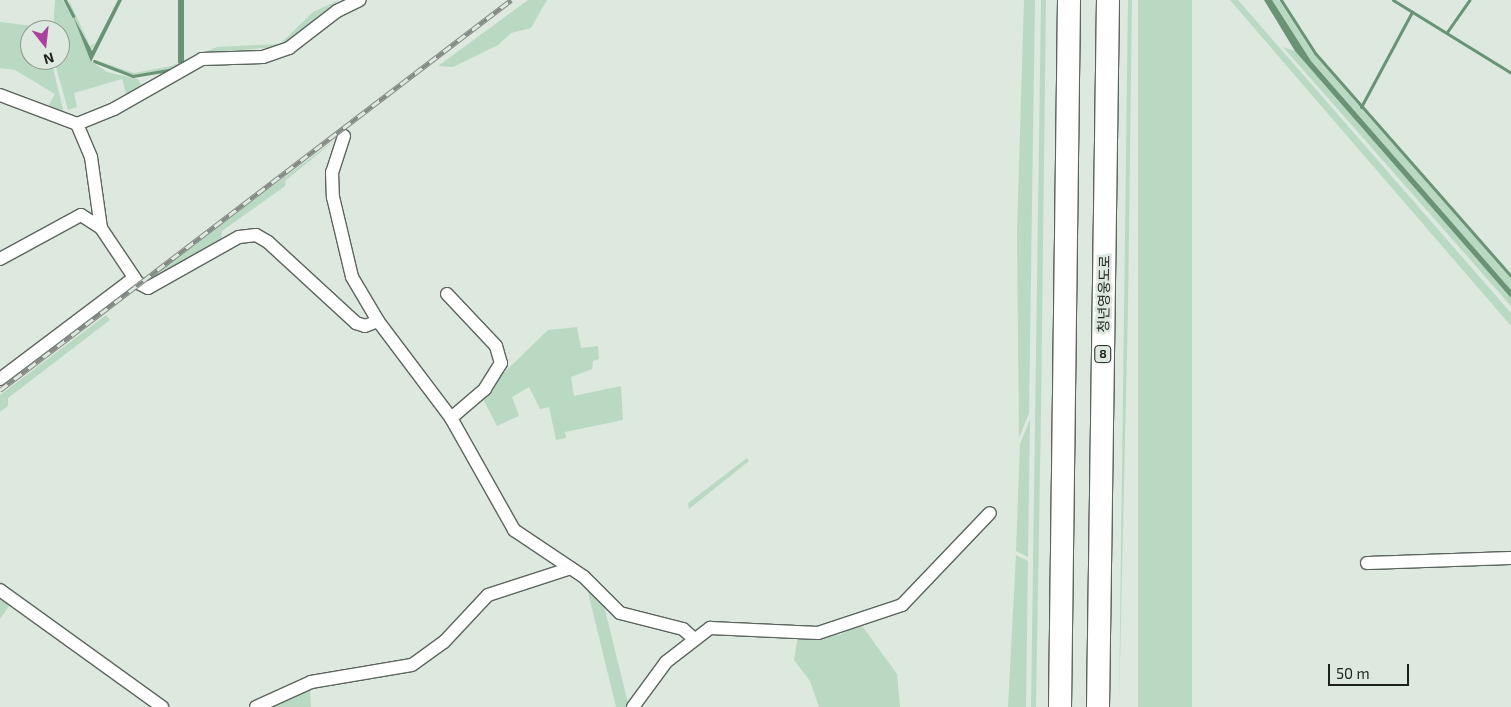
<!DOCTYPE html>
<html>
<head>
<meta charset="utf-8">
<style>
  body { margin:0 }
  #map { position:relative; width:1511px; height:707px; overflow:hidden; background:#dde8df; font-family:"Exo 2","Noto Sans KR",sans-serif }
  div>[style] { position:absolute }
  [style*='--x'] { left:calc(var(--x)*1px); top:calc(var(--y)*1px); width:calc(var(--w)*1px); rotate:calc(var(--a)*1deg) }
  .green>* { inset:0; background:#bad9c2; transform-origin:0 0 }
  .water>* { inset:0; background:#6a9375; transform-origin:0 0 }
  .stream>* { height:3px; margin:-1.5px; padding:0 1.5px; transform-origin:1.5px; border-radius:1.5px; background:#6a9375 }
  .roads { filter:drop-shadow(1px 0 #5c655e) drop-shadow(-1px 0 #5c655e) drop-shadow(0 1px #5c655e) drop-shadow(0 -1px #5c655e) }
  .street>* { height:12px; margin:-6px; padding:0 6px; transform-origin:6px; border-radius:6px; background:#fff }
  .highway>* { height:22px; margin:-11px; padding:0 11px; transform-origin:11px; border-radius:11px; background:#fff }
  .rail>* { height:5px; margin-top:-2.5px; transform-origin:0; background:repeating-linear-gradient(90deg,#dde8df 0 9px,#848b85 0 18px); box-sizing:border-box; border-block:1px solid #848b85 }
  span { translate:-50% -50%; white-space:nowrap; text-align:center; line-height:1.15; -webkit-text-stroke:5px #dde8df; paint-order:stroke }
  .shield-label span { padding:1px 4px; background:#dde8df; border:1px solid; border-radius:4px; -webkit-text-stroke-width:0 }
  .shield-label { font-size:12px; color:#1d211e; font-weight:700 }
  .street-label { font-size:14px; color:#1d211e }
  .north { position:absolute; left:20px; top:20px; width:50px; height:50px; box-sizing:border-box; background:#dde8df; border:1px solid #909892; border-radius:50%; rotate:164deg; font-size:14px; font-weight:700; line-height:20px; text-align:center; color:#1d211e }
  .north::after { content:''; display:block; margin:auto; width:18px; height:22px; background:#ac409f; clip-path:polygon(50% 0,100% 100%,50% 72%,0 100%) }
  .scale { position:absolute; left:1328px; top:664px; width:81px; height:22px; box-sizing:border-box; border:2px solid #1d211e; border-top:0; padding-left:6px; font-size:15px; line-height:18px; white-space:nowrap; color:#1d211e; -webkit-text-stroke:4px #dde8df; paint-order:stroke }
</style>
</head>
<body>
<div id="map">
  <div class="green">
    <i style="clip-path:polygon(55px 0,63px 0,71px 14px,69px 0,90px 46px,96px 43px,90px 51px,74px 19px,92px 62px,107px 72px,138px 79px,142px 87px,127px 97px,122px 79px,74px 93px,77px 107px,68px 110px,54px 60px,60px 60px,60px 30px,53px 30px)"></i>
    <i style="clip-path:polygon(339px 0,279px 47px,212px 52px,172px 69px,139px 76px,113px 71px,95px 60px,134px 73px,171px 66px,217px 47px,280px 44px,313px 12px)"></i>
    <i style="clip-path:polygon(528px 0,547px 0,531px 28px,511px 33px,498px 45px,453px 67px,438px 66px)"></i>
    <i style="clip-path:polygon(1024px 0,1035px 0,1029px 413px,1019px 438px,1017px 232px)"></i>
    <i style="clip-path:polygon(1041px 0,1046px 0,1041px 410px,1036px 707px,1031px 707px)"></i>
    <i style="clip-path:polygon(1128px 0,1132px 0,1128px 308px,1119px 707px)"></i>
    <i style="left:1138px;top:0;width:54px;height:707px"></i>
    <i style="clip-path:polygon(1230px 0,1238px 0,1511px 313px,1511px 326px)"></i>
    <i style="clip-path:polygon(1272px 0,1279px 0,1313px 53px,1511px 278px,1511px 290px,1311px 61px)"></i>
    <i style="clip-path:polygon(0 22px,50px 28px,30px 30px,30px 60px,51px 60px,64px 113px,46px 110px,55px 94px,15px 70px,0 68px)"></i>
    <i style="clip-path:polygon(1283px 47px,1295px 51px,1511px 298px,1511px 306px)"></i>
    <i style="clip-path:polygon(339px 137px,286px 180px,285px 186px,222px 231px,221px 242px,148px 284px,144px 281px)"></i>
    <i style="clip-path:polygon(106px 315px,110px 320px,8px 398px,8px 406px,0 412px,0 395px)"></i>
    <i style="clip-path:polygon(577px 327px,581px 348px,598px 346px,599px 359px,593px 361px,592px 369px,571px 377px,574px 396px,621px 386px,623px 420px,565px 432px,566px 438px,556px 440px,549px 407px,540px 409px,529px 387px,512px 397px,519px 416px,497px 426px,481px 395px,548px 330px)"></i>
    <i style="clip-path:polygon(1030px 419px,1028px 557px,1016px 551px,1020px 444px)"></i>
    <i style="clip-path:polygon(747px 458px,749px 461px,689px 509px,688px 503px)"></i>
    <i style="clip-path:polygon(1016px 555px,1028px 561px,1026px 707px,1008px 707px)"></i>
    <i style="clip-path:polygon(587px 588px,603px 602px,629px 707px,616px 707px)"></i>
    <i style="clip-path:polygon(0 595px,11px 603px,0 619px)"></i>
    <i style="clip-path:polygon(860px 623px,897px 674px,900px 707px,819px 707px,810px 681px,794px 660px,798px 636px,840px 635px)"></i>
    <i style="clip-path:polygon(310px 688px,311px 707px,268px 707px)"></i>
  </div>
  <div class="water">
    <i style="clip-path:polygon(118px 0,122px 0,91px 62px,73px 16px,92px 51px)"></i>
    <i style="left:178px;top:0;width:6px;height:63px"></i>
    <i style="clip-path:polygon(1264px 0,1272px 0,1311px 61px,1511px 290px,1511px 298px,1295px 51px)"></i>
  </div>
  <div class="stream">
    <i style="--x:65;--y:0;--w:18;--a:63"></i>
    <i style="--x:1281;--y:0;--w:63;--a:57.3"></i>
    <i style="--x:1315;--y:53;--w:297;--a:48.7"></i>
    <i style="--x:1393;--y:0;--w:139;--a:31.7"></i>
    <i style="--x:301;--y:32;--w:36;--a:-38"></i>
    <i style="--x:1447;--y:32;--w:39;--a:-55"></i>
    <i style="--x:94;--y:61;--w:42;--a:21"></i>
    <i style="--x:133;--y:76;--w:42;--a:-9.7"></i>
    <i style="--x:1361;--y:107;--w:108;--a:-61.8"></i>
  </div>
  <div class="roads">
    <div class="street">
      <i style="--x:0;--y:95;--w:82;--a:20.6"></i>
      <i style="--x:77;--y:124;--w:40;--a:-22"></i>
      <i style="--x:114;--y:109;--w:101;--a:-29.6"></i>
      <i style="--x:202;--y:59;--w:61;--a:-1.9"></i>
      <i style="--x:263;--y:57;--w:28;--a:-19"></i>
      <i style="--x:289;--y:48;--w:61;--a:-37.6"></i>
      <i style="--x:337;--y:11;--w:25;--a:-26"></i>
      <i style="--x:77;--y:124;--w:36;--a:67"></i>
      <i style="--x:91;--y:157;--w:72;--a:82"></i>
      <i style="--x:101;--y:228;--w:66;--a:56.1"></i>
      <i style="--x:138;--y:283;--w:11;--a:27"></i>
      <i style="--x:148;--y:288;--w:104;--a:-29.3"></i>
      <i style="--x:239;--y:237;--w:17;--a:-7"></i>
      <i style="--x:256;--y:235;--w:14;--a:30"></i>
      <i style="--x:268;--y:242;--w:120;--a:42.6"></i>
      <i style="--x:356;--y:323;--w:9;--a:18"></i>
      <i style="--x:365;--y:326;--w:14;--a:-21"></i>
      <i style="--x:378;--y:321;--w:121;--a:53"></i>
      <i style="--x:451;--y:418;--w:129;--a:60.6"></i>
      <i style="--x:514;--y:530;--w:84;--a:33.9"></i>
      <i style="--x:584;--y:577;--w:51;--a:45"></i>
      <i style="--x:620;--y:613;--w:65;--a:14.3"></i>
      <i style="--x:683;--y:629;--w:13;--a:42"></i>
      <i style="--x:344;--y:136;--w:38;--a:108"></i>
      <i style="--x:332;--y:172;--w:25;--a:88"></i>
      <i style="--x:333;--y:197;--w:82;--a:76.6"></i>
      <i style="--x:352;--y:277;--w:51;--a:59.4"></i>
      <i style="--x:0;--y:259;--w:92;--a:-28.5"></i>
      <i style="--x:81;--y:215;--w:24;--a:33"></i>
      <i style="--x:447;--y:294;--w:71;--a:46.7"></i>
      <i style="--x:496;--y:346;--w:18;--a:74"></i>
      <i style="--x:501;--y:363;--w:31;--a:122"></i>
      <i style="--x:485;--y:389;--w:45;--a:139.5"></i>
      <i style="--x:0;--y:379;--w:168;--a:-37"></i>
      <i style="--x:1367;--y:563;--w:144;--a:-2"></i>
      <i style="--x:0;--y:590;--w:200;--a:35.8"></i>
      <i style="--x:256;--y:707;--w:60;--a:-24.4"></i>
      <i style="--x:311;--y:682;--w:102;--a:-9.6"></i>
      <i style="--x:412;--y:665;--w:39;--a:-36"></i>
      <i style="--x:444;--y:642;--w:64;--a:-46.9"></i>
      <i style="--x:488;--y:595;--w:87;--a:-18"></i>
      <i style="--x:633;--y:707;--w:56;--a:-53.7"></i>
      <i style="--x:666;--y:662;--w:56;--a:-37.7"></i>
      <i style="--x:710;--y:628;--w:108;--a:2.7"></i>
      <i style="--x:818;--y:633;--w:89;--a:-18.4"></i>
      <i style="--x:902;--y:605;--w:127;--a:-46.3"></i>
    </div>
    <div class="highway">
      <i style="--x:1060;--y:707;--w:707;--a:-89.27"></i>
      <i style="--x:1098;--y:707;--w:707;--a:-89.19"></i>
    </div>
  </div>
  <div class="rail">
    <i style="--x:0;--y:390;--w:643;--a:-37.35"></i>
  </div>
  <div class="shield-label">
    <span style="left:1103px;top:354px">8</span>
  </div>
  <div class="street-label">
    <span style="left:1104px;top:294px;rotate:-89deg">청년영웅도로</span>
  </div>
  <div class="north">N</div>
  <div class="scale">50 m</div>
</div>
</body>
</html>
